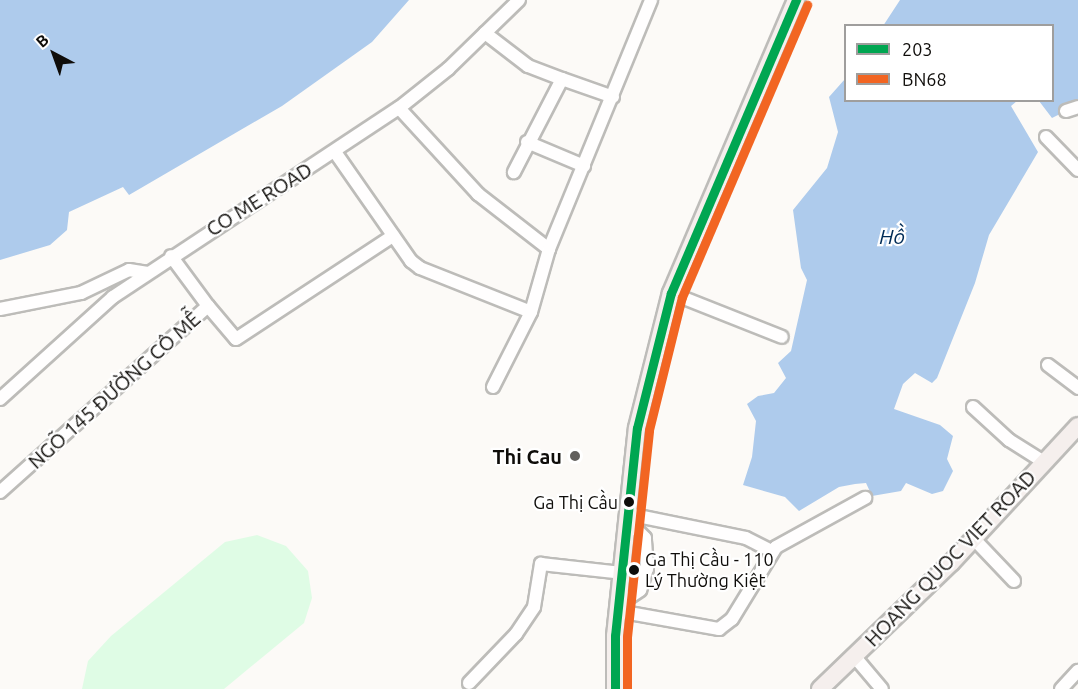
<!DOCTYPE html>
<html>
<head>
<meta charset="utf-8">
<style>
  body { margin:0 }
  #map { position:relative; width:1078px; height:689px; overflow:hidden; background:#fcfaf7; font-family:Ubuntu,sans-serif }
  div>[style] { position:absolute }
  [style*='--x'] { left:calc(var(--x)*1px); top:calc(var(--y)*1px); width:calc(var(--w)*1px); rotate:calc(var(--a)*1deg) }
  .green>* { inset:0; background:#dffce5 }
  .water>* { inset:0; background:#aecbec }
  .roads { filter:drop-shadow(2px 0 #bdbcb9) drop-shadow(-2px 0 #bdbcb9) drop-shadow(0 2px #bdbcb9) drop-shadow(0 -2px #bdbcb9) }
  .minor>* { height:12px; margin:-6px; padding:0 6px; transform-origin:6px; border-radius:6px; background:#fffefe }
  .major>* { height:16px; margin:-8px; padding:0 8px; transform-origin:8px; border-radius:8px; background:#f5efed }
  .bus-1>* { height:9px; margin:-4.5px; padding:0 4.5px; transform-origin:4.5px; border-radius:4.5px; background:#00a651 }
  .bus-2>* { height:9px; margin:-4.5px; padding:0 4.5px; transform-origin:4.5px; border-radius:4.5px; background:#f26522 }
  .dots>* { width:16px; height:16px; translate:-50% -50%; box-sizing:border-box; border:3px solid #fff; border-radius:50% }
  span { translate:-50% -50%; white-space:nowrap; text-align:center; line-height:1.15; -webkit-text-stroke:4.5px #fff; paint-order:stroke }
  .bus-label { font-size:18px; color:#0f0d0a }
  .right { translate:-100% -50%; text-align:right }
  .left { translate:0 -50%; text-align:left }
  .street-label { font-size:20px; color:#0f0d0a }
  .poi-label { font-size:20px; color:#0f0d0a; font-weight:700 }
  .water-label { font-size:21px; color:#002c57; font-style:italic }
  .legend { position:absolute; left:844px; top:24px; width:210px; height:78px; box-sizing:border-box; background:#fff; border:2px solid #9f9e9d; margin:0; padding:8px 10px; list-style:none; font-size:18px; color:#0f0d0a }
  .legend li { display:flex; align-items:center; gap:12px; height:30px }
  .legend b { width:30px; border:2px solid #9f9e9d }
  .north { position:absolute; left:24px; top:24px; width:60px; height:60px; -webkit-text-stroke:4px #fff; paint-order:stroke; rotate:319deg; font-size:16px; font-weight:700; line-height:24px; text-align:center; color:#0f0d0a }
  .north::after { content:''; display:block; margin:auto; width:21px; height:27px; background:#0f0d0a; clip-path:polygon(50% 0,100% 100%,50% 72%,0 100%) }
</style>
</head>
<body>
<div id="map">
  <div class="green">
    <i style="clip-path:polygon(257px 535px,286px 546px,308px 571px,312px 598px,304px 623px,224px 689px,82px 689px,88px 661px,111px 636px,225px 542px)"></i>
  </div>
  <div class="water">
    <i style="clip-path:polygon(0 0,409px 0,372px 42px,282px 106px,129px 195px,123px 187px,69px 212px,67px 230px,50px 245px,0 260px)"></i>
    <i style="clip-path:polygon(900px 0,1078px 0,1078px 105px,1052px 118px,1039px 101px,1052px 100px,1052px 26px,883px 26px)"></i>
    <i style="clip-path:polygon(845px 79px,846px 100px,1017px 101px,1011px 106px,1038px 152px,989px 235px,975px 283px,937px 378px,932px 383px,915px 373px,903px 384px,894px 409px,940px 425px,953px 436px,947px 459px,953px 471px,943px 491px,932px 494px,906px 483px,901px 491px,872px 496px,866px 483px,855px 484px,839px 487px,799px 511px,785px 497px,743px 485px,752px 457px,756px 421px,747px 404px,758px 396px,774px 393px,786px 378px,778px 363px,791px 351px,807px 280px,801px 268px,793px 210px,827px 168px,838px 132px,829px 97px)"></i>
  </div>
  <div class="roads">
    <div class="minor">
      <i style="--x:485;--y:33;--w:54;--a:37.5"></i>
      <i style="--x:528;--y:66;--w:36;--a:21"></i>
      <i style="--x:562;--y:79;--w:105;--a:117.3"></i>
      <i style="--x:562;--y:79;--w:54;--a:19.4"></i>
      <i style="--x:399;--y:108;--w:117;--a:47.4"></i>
      <i style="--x:478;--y:194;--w:90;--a:37.8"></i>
      <i style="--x:1066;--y:111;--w:13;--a:-18"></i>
      <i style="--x:1046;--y:137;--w:46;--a:45.9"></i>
      <i style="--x:527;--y:142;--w:62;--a:22.8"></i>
      <i style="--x:335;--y:152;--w:133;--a:55.1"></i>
      <i style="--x:411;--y:261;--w:11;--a:38"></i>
      <i style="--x:420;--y:268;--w:119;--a:21.6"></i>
      <i style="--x:671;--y:293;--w:119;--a:21.6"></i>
      <i style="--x:208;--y:306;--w:43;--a:49.7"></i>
      <i style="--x:236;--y:339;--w:188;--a:-33.3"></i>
      <i style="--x:0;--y:309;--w:83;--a:-11.2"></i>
      <i style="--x:81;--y:293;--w:53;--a:-25.6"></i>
      <i style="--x:129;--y:270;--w:19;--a:9"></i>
      <i style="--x:1048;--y:365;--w:38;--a:37"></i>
      <i style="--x:493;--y:387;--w:84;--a:-63.1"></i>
      <i style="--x:531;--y:312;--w:66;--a:-74.1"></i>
      <i style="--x:549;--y:249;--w:269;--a:-67.7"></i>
      <i style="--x:0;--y:399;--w:152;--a:-42.1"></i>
      <i style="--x:113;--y:297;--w:343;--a:-33.5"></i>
      <i style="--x:399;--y:108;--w:63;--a:-38.5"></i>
      <i style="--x:448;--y:69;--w:99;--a:-44.2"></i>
      <i style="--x:973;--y:407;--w:49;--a:42.5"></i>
      <i style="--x:1009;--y:440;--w:41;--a:32.2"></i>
      <i style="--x:0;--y:492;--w:279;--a:-41.8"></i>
      <i style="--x:208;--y:306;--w:62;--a:-126.5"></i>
      <i style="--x:628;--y:514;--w:120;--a:11.5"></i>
      <i style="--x:746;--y:538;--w:30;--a:27"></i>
      <i style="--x:974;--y:539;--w:58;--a:46.4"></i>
      <i style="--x:618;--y:605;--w:27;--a:-34"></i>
      <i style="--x:640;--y:590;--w:22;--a:-72"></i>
      <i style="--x:647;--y:569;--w:31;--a:-94"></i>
      <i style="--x:645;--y:538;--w:25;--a:-135"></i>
      <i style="--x:618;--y:611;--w:103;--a:10.1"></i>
      <i style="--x:719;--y:629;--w:16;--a:-38"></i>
      <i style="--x:732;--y:619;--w:84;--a:-58.6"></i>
      <i style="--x:776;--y:547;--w:102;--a:-28.8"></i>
      <i style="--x:854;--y:656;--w:43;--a:49.7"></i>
      <i style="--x:469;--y:683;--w:68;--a:-46.2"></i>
      <i style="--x:516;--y:634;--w:32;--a:-56"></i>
      <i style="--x:534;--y:607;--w:44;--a:-80.8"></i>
      <i style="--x:541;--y:564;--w:81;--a:6.3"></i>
      <i style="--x:1061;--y:689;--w:25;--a:-47"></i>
    </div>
    <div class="major">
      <i style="--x:615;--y:689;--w:53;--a:-90"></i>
      <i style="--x:615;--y:636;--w:209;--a:-84"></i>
      <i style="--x:637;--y:428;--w:139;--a:-75.9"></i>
      <i style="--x:671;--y:293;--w:319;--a:-66.9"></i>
      <i style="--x:820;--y:689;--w:183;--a:-43.9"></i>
      <i style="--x:952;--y:562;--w:185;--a:-47.2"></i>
    </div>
  </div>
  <div class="bus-1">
    <i style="--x:615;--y:689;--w:53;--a:-90"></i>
    <i style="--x:615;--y:636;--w:209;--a:-84"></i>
    <i style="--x:637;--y:428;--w:139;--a:-75.9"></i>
    <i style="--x:671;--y:293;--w:319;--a:-66.9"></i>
  </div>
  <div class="bus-2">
    <i style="--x:627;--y:689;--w:52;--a:-90"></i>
    <i style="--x:627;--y:637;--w:208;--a:-83.9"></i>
    <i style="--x:649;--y:430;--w:137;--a:-76.1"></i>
    <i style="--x:682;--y:297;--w:318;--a:-66.8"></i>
  </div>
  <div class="dots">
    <i style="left:575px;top:456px;background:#62605d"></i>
    <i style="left:629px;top:502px;background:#0f0d0a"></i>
    <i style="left:634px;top:570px;background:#0f0d0a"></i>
  </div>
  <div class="bus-label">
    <span class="right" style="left:618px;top:502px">Ga Thị Cầu</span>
    <span class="left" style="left:645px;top:570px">Ga Thị Cầu - 110<br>Lý Thường Kiệt</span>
  </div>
  <div class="street-label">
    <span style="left:259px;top:199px;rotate:-32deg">CO ME ROAD</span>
    <span style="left:114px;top:390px;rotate:-42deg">NGÕ 145 ĐƯỜNG CÔ MỄ</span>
    <span style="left:950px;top:558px;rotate:-46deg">HOANG QUOC VIET ROAD</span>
  </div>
  <div class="poi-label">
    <span class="right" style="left:562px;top:456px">Thi Cau</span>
  </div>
  <div class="water-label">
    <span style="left:892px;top:236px">Hồ</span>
  </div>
  <ul class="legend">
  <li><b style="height:8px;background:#00a651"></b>203</li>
  <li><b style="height:8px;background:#f26522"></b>BN68</li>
  </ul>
  <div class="north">B</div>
</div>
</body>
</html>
